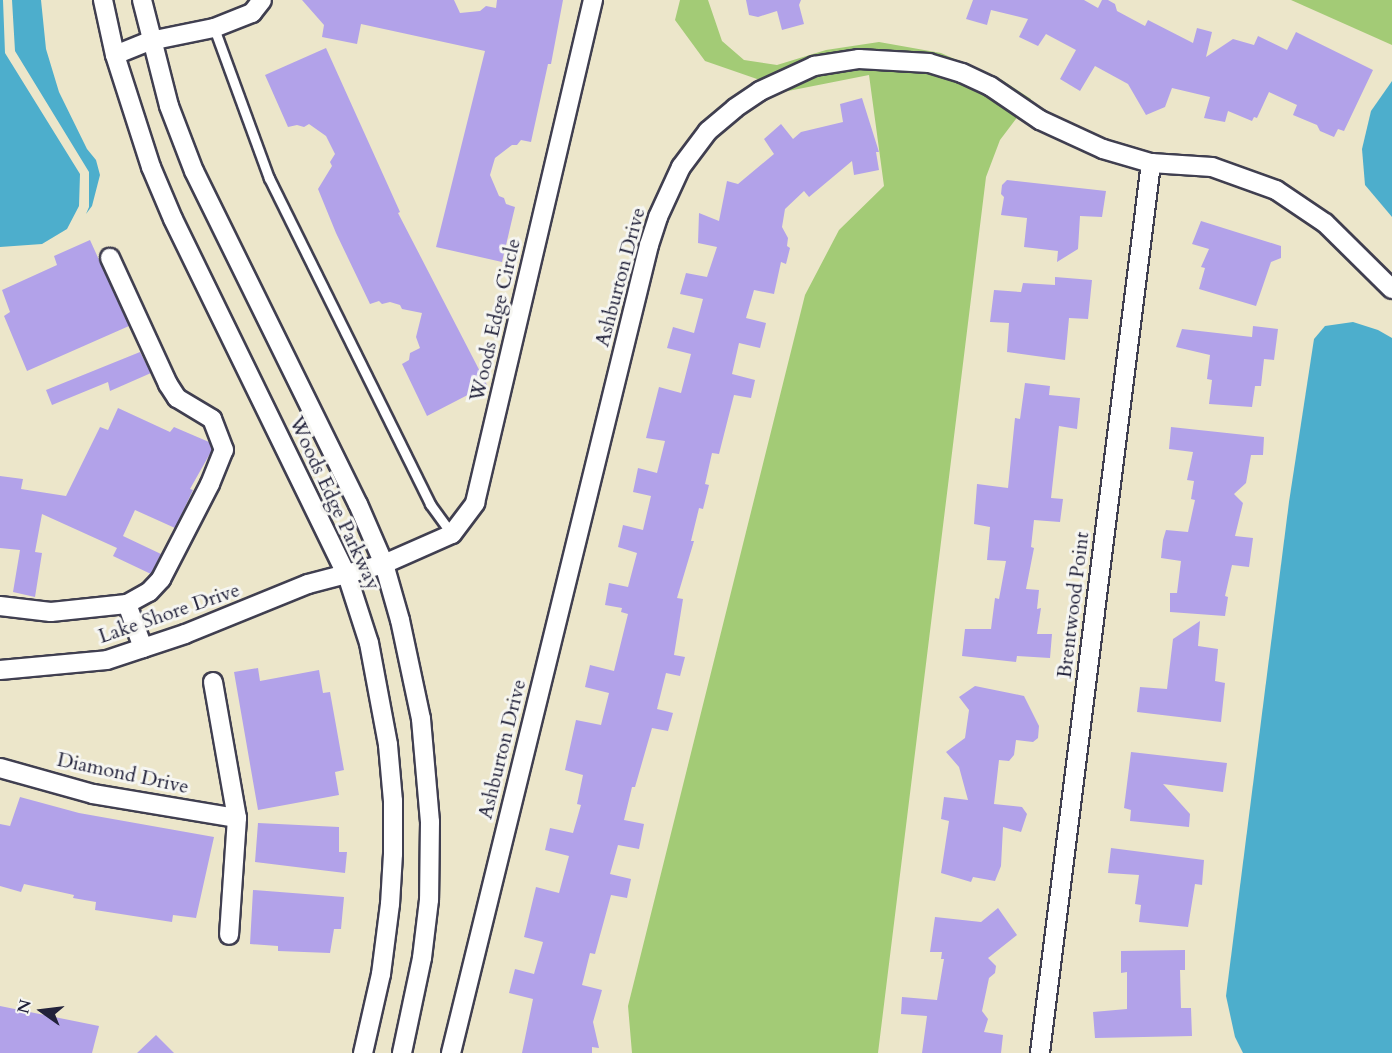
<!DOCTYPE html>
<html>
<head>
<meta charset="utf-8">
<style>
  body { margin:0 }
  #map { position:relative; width:1392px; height:1053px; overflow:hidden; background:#ece6ca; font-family:Cardo,serif }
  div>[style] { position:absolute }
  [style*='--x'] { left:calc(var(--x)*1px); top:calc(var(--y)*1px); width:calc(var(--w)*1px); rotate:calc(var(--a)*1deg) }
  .green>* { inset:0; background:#a3cb76 }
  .water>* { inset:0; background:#4daecc }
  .building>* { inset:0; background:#b2a2e9 }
  .roads { filter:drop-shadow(2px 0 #403f50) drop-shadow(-2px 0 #403f50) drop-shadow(0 2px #403f50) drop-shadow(0 -2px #403f50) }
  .lane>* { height:9px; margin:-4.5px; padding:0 4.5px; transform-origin:4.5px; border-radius:4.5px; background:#fff }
  .street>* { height:18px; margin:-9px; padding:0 9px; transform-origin:9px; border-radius:9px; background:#fff }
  span { translate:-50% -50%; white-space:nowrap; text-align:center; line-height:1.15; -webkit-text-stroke:6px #f6f6f2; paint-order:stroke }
  .street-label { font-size:20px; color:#22223b }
  .north { position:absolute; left:12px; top:981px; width:60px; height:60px; -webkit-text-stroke:4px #f6f6f2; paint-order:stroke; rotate:284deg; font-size:16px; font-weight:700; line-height:24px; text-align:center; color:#22223b }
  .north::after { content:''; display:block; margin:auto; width:21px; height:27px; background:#22223b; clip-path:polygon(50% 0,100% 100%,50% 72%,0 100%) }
</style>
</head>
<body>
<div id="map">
  <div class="green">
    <i style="clip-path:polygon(680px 0,708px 0,722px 41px,744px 60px,777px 65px,826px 50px,879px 42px,941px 53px,1002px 80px,1031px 99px,1000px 140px,986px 177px,878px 1053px,632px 1053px,628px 1006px,805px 295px,839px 230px,884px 186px,869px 75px,783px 92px,757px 79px,705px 61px,675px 20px)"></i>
    <i style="clip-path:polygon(1291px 0,1392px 0,1392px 45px)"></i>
  </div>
  <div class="water">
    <i style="clip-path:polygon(0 0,3px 0,5px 53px,80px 174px,79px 206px,67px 229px,42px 244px,0 247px)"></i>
    <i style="clip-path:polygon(12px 0,41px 0,46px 49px,59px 92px,87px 149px,96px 160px,100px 175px,92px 206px,86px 214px,89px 207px,89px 172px,15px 51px)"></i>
    <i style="clip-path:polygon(1392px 81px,1392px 217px,1365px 185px,1362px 149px,1371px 111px)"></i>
    <i style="clip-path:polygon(1353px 322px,1378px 330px,1392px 338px,1392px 1053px,1243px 1053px,1235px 1037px,1226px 996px,1289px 502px,1314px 339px,1325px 326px)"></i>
  </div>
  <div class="building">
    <i style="clip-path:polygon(302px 0,454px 0,460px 13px,480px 11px,486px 6px,496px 8px,497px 0,563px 0,551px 64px,548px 64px,531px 142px,521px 140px,517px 145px,512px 145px,495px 158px,490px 175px,499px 196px,504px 198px,506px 204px,515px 207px,502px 262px,436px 247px,485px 51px,361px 24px,357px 44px,322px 37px,324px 25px)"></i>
    <i style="clip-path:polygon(746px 0,801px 0,799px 5px,804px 24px,782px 30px,777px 11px,758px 17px,749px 15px)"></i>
    <i style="clip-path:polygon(973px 0,1084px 0,1098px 8px,1102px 0,1108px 0,1115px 4px,1117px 11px,1145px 26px,1148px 20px,1193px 43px,1197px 28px,1212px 32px,1206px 57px,1233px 39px,1254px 45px,1258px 36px,1287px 50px,1296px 32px,1373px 70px,1344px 131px,1338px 129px,1334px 137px,1320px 131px,1317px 125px,1293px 115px,1297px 105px,1269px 92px,1257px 118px,1254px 117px,1252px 121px,1228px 111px,1225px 122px,1204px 118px,1210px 97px,1172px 88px,1165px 107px,1146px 115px,1128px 84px,1095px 66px,1080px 91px,1060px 79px,1076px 50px,1046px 34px,1038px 46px,1019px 37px,1028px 19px,991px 10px,987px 25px,966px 19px)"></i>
    <i style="clip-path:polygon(326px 48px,400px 212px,398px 213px,487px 385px,427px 416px,402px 364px,409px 360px,410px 353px,420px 348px,416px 337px,422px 313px,402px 309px,400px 305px,390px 302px,382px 304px,379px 301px,370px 304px,336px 233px,318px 189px,332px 166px,330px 162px,335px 154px,326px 136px,309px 124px,304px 127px,297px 125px,288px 127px,265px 75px)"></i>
    <i style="clip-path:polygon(862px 98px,879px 152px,876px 152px,879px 170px,854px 175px,852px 161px,809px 197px,804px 191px,785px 209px,782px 227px,788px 238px,787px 246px,790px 248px,786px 264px,781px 262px,774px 294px,754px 290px,746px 318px,766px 323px,760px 348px,739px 343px,732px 374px,755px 380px,751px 398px,734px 395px,719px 454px,712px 453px,705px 484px,709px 485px,703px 509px,699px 508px,691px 541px,694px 541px,677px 598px,683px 599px,674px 655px,685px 657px,680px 676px,666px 673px,657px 709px,673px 713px,668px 731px,652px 728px,635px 787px,632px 787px,624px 820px,644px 824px,639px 849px,618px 845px,610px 874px,631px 879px,627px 898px,611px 895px,595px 954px,590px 953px,582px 985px,602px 990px,593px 1022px,599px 1048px,592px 1047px,592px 1053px,522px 1053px,533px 999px,509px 993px,515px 969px,534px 974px,543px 942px,524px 937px,536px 887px,559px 893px,569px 856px,545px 850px,550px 828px,573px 833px,581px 805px,577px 804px,583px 775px,565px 770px,576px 720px,601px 725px,609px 693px,585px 687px,590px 665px,614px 671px,628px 614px,621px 612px,622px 608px,605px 605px,609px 583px,628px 587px,637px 553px,618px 547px,623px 525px,643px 530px,651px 496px,633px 492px,638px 468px,657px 473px,665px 441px,646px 438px,659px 387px,681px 393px,691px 354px,667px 348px,673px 327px,694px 333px,703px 299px,680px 294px,686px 273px,707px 277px,717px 247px,698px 243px,699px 213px,719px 221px,727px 181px,738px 184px,774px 154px,764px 139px,781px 124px,793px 139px,801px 132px,843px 122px,840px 104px)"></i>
    <i style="clip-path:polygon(1007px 180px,1106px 191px,1102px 217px,1080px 216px,1078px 249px,1057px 262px,1058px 251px,1024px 247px,1027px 218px,1001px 215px,1004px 197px,1001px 194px,1002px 185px)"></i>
    <i style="clip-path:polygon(1201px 221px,1281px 246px,1281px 258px,1271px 262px,1256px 306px,1199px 289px,1205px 268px,1201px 267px,1209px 249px,1192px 244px)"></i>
    <i style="clip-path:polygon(90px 240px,129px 326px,27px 371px,4px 316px,10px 312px,2px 290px,57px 265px,54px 256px)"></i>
    <i style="clip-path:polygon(1055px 277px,1092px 280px,1088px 319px,1069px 318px,1065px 360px,1007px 352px,1009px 323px,990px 322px,994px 290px,1021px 292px,1023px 283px,1055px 285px)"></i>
    <i style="clip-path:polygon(1253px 326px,1278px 329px,1274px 360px,1264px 359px,1261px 386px,1255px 386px,1252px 407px,1209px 404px,1212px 380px,1207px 379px,1210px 355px,1176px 347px,1182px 329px,1252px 337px)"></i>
    <i style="clip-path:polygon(140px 352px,151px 373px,110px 391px,108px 382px,52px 405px,46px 390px)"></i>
    <i style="clip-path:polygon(1025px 383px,1050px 386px,1049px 395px,1080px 398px,1077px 429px,1059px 426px,1051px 498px,1063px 499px,1060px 522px,1034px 520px,1031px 547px,1034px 548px,1026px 589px,1039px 590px,1037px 609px,1041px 608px,1037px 634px,1052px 634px,1050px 658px,1017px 656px,1016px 662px,962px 656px,965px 629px,991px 629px,995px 598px,999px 599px,1006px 561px,987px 560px,990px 527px,974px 524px,977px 484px,1008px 488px,1015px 418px,1020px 419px)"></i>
    <i style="clip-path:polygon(118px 408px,170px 432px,174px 427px,209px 442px,212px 450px,190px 489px,193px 490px,175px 528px,135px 510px,123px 536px,161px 554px,151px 574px,113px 556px,117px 548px,42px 514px,35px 552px,42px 553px,35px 597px,13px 592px,20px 550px,0 548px,0 476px,23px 479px,21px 489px,66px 496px,100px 427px,108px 430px)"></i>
    <i style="clip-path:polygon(1171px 427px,1264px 437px,1263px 455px,1251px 455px,1246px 483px,1234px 494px,1243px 503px,1235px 536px,1253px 538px,1249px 567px,1232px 565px,1225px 596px,1228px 597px,1225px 616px,1170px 612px,1170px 593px,1177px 593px,1181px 561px,1161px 558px,1163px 540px,1166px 530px,1188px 532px,1195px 500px,1191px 499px,1194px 481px,1187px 480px,1193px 452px,1169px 449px)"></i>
    <i style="clip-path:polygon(1200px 621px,1198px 646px,1218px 649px,1215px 681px,1225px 683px,1221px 722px,1137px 712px,1140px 687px,1167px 689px,1173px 639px)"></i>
    <i style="clip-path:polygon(258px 668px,260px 681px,319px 670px,323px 693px,330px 692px,344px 770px,335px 772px,339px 795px,258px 810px,234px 672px)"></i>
    <i style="clip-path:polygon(975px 686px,1024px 696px,1039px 726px,1038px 738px,1033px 742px,1016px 740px,1014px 755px,1009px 761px,999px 760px,994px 804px,1022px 807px,1027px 814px,1021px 832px,1003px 827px,1001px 866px,995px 881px,973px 877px,971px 882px,941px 873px,949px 821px,941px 819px,944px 797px,968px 800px,959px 767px,946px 752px,965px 738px,969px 710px,959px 697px)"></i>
    <i style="clip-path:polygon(1131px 752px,1227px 763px,1223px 792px,1163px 784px,1190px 814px,1189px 827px,1130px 821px,1131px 810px,1124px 808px)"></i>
    <i style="clip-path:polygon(20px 797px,79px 813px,214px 837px,196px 918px,173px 915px,172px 922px,95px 910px,96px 902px,73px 898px,74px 895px,24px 884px,21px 892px,0 886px,0 824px,10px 826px)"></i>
    <i style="clip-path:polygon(258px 823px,339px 827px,339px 852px,347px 852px,345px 873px,255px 862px)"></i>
    <i style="clip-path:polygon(1111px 848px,1204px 860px,1202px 885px,1195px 884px,1188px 927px,1139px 922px,1141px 905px,1135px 904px,1139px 875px,1108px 873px)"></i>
    <i style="clip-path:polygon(253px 890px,344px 897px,341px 929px,334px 929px,330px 953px,278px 951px,278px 946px,250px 944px)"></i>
    <i style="clip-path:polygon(998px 908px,1017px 935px,988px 958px,996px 966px,995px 973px,989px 978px,982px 1011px,988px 1019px,984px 1032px,1003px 1035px,1001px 1053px,922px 1053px,927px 1016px,901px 1014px,902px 997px,937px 1000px,944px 959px,941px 959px,942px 952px,930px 952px,935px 917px,981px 922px)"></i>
    <i style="clip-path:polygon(1185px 950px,1185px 970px,1180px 970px,1181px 1008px,1191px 1008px,1192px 1036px,1095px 1038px,1093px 1012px,1127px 1009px,1127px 972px,1121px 973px,1121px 951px)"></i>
    <i style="clip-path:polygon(0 1006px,99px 1026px,92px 1053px,0 1053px)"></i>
    <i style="clip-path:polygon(156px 1035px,174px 1053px,137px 1053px)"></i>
  </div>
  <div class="roads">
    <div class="lane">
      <i style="--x:214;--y:28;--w:160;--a:69.9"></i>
      <i style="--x:269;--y:178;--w:364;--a:63.7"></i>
      <i style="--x:430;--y:504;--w:37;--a:54"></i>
    </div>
    <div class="street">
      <i style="--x:103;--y:0;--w:56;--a:77.7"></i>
      <i style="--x:115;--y:55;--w:118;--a:72.2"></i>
      <i style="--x:151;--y:167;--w:56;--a:67.1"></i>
      <i style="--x:173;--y:219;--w:396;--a:64"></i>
      <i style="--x:347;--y:575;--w:71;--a:72.1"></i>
      <i style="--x:369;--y:643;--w:104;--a:79.4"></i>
      <i style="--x:388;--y:745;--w:56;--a:84.9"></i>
      <i style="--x:393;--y:801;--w:53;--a:90"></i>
      <i style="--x:393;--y:854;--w:50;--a:93.4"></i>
      <i style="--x:390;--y:904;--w:71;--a:97.3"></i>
      <i style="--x:381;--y:974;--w:81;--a:102.8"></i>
      <i style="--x:142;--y:0;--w:109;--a:75.7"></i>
      <i style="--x:169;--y:106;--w:70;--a:69"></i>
      <i style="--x:194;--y:171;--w:371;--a:63.8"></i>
      <i style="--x:358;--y:504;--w:65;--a:66.6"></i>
      <i style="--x:384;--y:564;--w:58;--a:74.1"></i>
      <i style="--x:400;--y:620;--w:101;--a:78"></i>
      <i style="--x:421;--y:719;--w:103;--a:85"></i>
      <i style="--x:430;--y:822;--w:78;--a:90.7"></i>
      <i style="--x:429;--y:900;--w:58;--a:96.9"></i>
      <i style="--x:422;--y:958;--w:97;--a:101.9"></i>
      <i style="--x:115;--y:55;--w:38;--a:-22"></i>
      <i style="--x:150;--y:41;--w:65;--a:-11.5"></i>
      <i style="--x:214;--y:28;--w:41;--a:-21.5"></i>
      <i style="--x:252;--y:13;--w:16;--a:-52"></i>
      <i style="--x:127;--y:604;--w:47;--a:70"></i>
      <i style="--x:0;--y:606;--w:51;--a:6.7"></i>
      <i style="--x:51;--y:612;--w:76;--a:-6"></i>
      <i style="--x:127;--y:604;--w:25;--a:-29"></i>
      <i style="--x:149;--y:592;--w:18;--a:-47"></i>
      <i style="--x:161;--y:579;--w:107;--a:-62.7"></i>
      <i style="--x:210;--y:484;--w:37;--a:-68"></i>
      <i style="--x:224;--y:450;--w:33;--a:-111"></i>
      <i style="--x:212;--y:419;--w:41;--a:-149"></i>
      <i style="--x:177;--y:398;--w:17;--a:-123"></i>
      <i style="--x:168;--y:384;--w:139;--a:-114.7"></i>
      <i style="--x:0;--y:670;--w:107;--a:-5.3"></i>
      <i style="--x:107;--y:660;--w:82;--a:-18.4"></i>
      <i style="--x:185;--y:634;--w:133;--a:-22.1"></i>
      <i style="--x:308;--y:584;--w:79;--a:-14.7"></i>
      <i style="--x:384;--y:564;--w:74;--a:-23.8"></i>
      <i style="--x:452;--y:534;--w:39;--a:-53"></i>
      <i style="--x:475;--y:503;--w:517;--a:-76.8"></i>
      <i style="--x:213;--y:682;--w:138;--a:80"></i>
      <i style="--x:237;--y:818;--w:117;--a:93.9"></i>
      <i style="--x:0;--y:768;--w:97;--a:15.6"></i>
      <i style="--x:93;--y:794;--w:146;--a:9.5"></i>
      <i style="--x:451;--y:1053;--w:832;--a:-76.23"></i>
      <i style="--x:649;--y:245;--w:29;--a:-72"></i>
      <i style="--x:658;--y:217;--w:55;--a:-65.3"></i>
      <i style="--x:681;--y:167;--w:45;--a:-53.1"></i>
      <i style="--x:708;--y:131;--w:35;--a:-40"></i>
      <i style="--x:735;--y:108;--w:30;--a:-34"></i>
      <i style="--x:760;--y:91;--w:60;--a:-24.8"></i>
      <i style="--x:814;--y:66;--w:46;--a:-8.8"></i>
      <i style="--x:859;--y:59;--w:70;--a:3.3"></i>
      <i style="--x:929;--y:63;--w:34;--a:17"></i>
      <i style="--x:962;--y:73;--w:31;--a:25"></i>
      <i style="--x:990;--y:86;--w:60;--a:34.2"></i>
      <i style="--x:1040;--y:120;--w:69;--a:24.7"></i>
      <i style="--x:1103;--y:149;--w:50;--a:16.3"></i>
      <i style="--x:1151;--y:163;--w:61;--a:3.8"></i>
      <i style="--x:1212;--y:167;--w:68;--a:19.8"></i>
      <i style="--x:1276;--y:190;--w:59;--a:34"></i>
      <i style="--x:1325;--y:223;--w:94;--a:44.6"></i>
      <i style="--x:1040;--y:1053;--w:897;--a:-82.89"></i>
    </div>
  </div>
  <div class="street-label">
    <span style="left:620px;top:277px;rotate:-75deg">Ashburton Drive</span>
    <span style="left:495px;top:320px;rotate:-77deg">Woods Edge Circle</span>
    <span style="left:335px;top:503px;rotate:65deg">Woods Edge Parkway</span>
    <span style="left:1073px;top:605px;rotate:-83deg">Brentwood Point</span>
    <span style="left:169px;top:613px;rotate:-19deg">Lake Shore Drive</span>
    <span style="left:502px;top:749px;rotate:-76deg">Ashburton Drive</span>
    <span style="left:123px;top:773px;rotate:12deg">Diamond Drive</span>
  </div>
  <div class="north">N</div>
</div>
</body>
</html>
